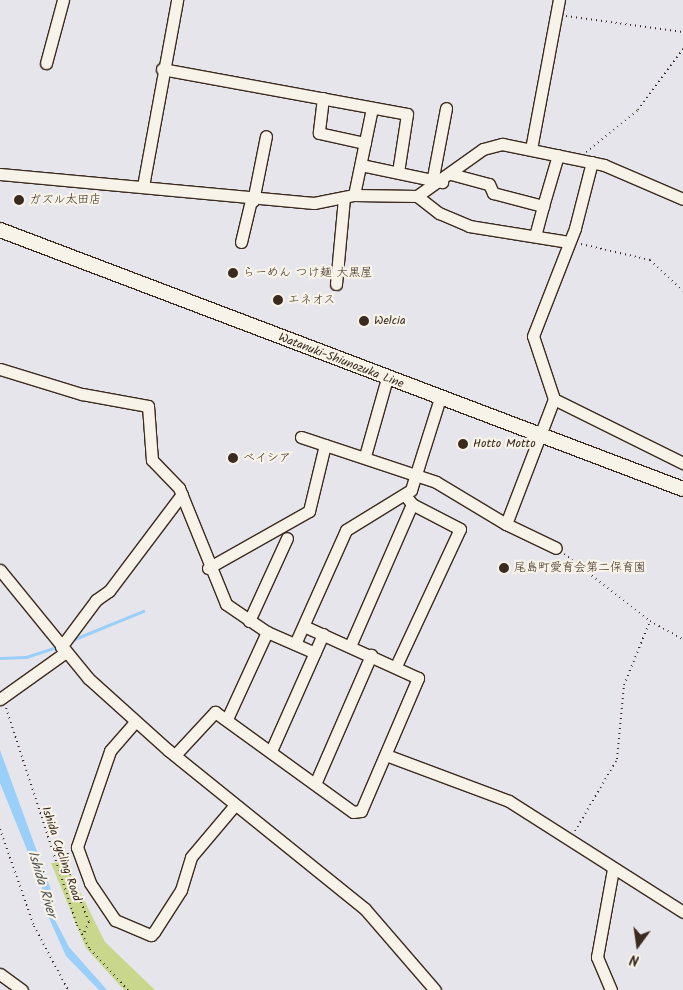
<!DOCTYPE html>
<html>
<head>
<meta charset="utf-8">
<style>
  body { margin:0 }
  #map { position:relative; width:683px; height:990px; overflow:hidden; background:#e6e5ec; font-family:Kalam,"Klee One",sans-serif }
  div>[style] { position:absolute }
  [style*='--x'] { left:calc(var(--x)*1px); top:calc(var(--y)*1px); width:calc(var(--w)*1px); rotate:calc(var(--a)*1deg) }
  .green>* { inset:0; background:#c8d78b }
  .water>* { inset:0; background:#99cff8 }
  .stream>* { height:3px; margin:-1.5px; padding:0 1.5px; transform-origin:1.5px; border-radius:1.5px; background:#99cff8 }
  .path>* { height:2px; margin-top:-1px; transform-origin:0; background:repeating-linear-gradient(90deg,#3b2a1e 0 1px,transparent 0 5px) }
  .roads { filter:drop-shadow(1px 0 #3b2a1e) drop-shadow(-1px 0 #3b2a1e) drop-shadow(0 1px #3b2a1e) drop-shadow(0 -1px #3b2a1e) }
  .minor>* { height:11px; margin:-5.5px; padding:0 5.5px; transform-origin:5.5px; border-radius:5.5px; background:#f7f3e8 }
  .major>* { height:14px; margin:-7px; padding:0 7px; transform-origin:7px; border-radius:7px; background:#f7f3e8 }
  .dots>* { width:14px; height:14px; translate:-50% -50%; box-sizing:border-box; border:2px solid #f7f3e8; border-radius:50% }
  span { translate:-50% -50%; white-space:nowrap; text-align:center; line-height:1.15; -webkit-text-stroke:4.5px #f7f3e8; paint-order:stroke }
  .poi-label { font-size:12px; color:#3b2a1e }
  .left { translate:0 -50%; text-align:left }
  .street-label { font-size:12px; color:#3b2a1e }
  .water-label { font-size:14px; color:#525354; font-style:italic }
  .north { position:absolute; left:613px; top:920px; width:50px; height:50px; -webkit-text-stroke:4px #f7f3e8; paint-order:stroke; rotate:194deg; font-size:14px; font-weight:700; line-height:20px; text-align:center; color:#3b2a1e }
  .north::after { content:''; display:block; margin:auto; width:18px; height:22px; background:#3b2a1e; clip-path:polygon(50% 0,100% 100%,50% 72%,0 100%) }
</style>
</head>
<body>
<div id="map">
  <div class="green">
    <i style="clip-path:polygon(65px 862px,105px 942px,155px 990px,124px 990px,86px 948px,51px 863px)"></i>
  </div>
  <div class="water">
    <i style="clip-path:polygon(0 750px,51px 890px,55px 920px,69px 947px,107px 990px,99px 990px,66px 956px,41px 900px,42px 887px,0 783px)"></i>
  </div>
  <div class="stream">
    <i style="--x:72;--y:640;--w:77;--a:-22.2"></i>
    <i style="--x:0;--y:658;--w:26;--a:-2"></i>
    <i style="--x:26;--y:657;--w:35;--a:-18"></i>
  </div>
  <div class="path">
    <i style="--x:566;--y:16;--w:118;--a:7.8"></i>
    <i style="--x:586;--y:152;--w:67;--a:-38.9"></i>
    <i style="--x:638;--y:110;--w:76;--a:-53.6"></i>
    <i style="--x:581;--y:244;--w:71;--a:13.1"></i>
    <i style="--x:650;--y:260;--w:45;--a:43.2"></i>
    <i style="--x:564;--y:554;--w:109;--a:37.9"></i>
    <i style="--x:650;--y:621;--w:38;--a:29"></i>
    <i style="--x:6;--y:708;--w:228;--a:71.9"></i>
    <i style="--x:77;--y:925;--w:27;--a:62"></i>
    <i style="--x:90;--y:949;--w:56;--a:47.2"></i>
    <i style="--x:0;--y:829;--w:103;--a:70.7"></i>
    <i style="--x:34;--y:926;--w:72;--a:62"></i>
    <i style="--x:575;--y:831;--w:83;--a:-59.7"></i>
    <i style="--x:617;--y:759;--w:74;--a:-84.6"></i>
    <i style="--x:624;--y:685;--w:69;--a:-67.9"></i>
    <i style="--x:68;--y:853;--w:12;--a:99"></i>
    <i style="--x:66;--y:865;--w:61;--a:68"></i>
    <i style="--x:89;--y:922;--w:14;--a:115"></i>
  </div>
  <div class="roads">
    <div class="minor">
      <i style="--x:46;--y:63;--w:65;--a:-74.9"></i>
      <i style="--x:162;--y:69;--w:249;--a:10.4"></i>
      <i style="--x:407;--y:114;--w:59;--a:98.8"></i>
      <i style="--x:323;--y:98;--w:35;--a:97"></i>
      <i style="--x:319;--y:133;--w:47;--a:12.3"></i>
      <i style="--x:531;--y:149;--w:152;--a:-79.4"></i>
      <i style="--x:361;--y:165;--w:83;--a:11.9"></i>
      <i style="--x:0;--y:174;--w:315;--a:5.3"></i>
      <i style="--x:314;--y:203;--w:41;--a:-11.3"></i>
      <i style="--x:354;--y:195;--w:63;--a:0.9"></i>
      <i style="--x:417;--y:196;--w:81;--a:-35.5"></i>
      <i style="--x:483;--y:149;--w:20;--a:-15"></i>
      <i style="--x:502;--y:144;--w:104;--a:11.6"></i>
      <i style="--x:604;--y:165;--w:86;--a:23.3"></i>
      <i style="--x:451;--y:174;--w:39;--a:15"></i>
      <i style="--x:489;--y:184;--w:10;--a:66"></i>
      <i style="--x:493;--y:193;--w:52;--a:14.6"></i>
      <i style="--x:543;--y:206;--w:53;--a:-73.6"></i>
      <i style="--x:433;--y:177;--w:70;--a:-79.3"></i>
      <i style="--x:143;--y:186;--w:189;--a:-79.6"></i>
      <i style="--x:354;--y:195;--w:89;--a:-78.3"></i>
      <i style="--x:417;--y:196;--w:28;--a:38"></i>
      <i style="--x:439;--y:213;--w:33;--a:23"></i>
      <i style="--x:469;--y:226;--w:101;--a:9.1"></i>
      <i style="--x:253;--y:201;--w:66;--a:-78.7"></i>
      <i style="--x:535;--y:236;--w:31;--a:-75"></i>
      <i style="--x:241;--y:242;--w:43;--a:-76.6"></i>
      <i style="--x:336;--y:284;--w:86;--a:-84.7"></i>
      <i style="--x:0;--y:369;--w:86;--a:17"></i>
      <i style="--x:82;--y:394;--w:67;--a:10.3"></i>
      <i style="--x:148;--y:406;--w:54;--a:85.8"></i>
      <i style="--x:152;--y:460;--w:39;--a:46"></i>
      <i style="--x:179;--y:488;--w:125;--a:67.9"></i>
      <i style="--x:226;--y:604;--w:50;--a:34.3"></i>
      <i style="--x:267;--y:632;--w:52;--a:23.6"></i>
      <i style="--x:554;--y:399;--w:144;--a:26.4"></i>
      <i style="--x:301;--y:437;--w:142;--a:18.4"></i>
      <i style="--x:436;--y:482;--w:82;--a:31"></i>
      <i style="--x:506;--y:524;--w:55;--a:25.6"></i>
      <i style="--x:365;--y:456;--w:81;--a:-74.2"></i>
      <i style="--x:506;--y:524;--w:134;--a:-69"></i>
      <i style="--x:554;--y:399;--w:66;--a:-108.4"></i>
      <i style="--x:533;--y:336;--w:116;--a:-68.7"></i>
      <i style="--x:575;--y:228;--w:68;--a:-75.6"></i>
      <i style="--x:208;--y:568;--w:116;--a:-29.4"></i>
      <i style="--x:309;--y:511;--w:68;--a:-76.4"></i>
      <i style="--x:0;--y:570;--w:139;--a:50.8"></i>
      <i style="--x:88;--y:678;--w:108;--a:42"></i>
      <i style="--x:168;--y:750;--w:253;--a:38.9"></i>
      <i style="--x:365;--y:909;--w:107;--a:49.2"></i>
      <i style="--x:249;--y:621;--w:91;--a:-65.4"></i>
      <i style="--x:295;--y:644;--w:125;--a:-65.9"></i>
      <i style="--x:346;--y:530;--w:76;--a:-31.6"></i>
      <i style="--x:411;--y:490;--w:96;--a:-72.5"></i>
      <i style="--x:350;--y:646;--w:155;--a:-66.4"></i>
      <i style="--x:61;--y:647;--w:59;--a:-53.3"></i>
      <i style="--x:96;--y:600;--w:16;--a:-35"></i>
      <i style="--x:109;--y:591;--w:121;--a:-53"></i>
      <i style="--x:396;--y:666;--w:151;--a:-65"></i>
      <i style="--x:460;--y:529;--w:54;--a:-152.5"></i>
      <i style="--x:412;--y:504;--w:11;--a:-128"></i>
      <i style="--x:0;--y:699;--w:81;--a:-35.5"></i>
      <i style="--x:227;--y:719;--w:96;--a:-65.3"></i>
      <i style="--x:135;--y:722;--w:38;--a:131"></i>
      <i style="--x:110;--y:751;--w:102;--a:109"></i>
      <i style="--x:77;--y:847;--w:38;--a:70"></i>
      <i style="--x:90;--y:883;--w:45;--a:56"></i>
      <i style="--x:115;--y:920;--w:39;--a:23"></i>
      <i style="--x:151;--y:935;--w:4;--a:-45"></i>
      <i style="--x:154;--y:932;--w:50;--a:-57.3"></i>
      <i style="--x:181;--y:890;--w:34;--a:-73"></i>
      <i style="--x:191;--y:857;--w:68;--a:-49.8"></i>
      <i style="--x:271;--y:751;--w:128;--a:-66"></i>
      <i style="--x:175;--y:755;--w:59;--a:-47.1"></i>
      <i style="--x:215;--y:712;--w:170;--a:35.9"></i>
      <i style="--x:353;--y:812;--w:8;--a:-7"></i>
      <i style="--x:361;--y:811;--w:145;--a:-66.8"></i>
      <i style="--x:418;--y:678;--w:125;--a:-155.5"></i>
      <i style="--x:386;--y:755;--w:131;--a:20.5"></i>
      <i style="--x:509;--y:801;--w:206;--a:32.5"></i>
      <i style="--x:315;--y:784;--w:141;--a:-66.5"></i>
      <i style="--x:0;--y:974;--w:27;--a:36"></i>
      <i style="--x:611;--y:990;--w:36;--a:-113"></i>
      <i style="--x:597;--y:957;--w:89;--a:-79.7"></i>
    </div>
    <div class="major">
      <i style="--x:0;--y:230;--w:730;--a:20.77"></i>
    </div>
  </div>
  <div class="dots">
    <i style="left:19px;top:200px;background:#3b2a1e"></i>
    <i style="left:233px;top:273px;background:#3b2a1e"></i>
    <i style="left:278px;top:300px;background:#3b2a1e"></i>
    <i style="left:364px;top:321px;background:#3b2a1e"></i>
    <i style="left:463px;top:444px;background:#3b2a1e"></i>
    <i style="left:233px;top:458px;background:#3b2a1e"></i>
    <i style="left:504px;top:568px;background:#3b2a1e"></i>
  </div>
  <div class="poi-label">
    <span class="left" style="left:29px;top:200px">ガズル太田店</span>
    <span class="left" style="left:243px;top:273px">らーめん つけ麺 大黒屋</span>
    <span class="left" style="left:288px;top:300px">エネオス</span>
    <span class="left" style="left:374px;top:321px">Welcia</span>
    <span class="left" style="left:473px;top:444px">Hotto Motto</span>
    <span class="left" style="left:243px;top:458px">ベイシア</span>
    <span class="left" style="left:514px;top:568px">尾島町愛育会第二保育園</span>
  </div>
  <div class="street-label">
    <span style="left:341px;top:361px;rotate:21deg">Watanuki-Shiunozuka Line</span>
    <span style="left:61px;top:854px;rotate:71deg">Ishida Cycling Road</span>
  </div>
  <div class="water-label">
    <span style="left:42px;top:884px;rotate:73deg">Ishida River</span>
  </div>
  <div class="north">N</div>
</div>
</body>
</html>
